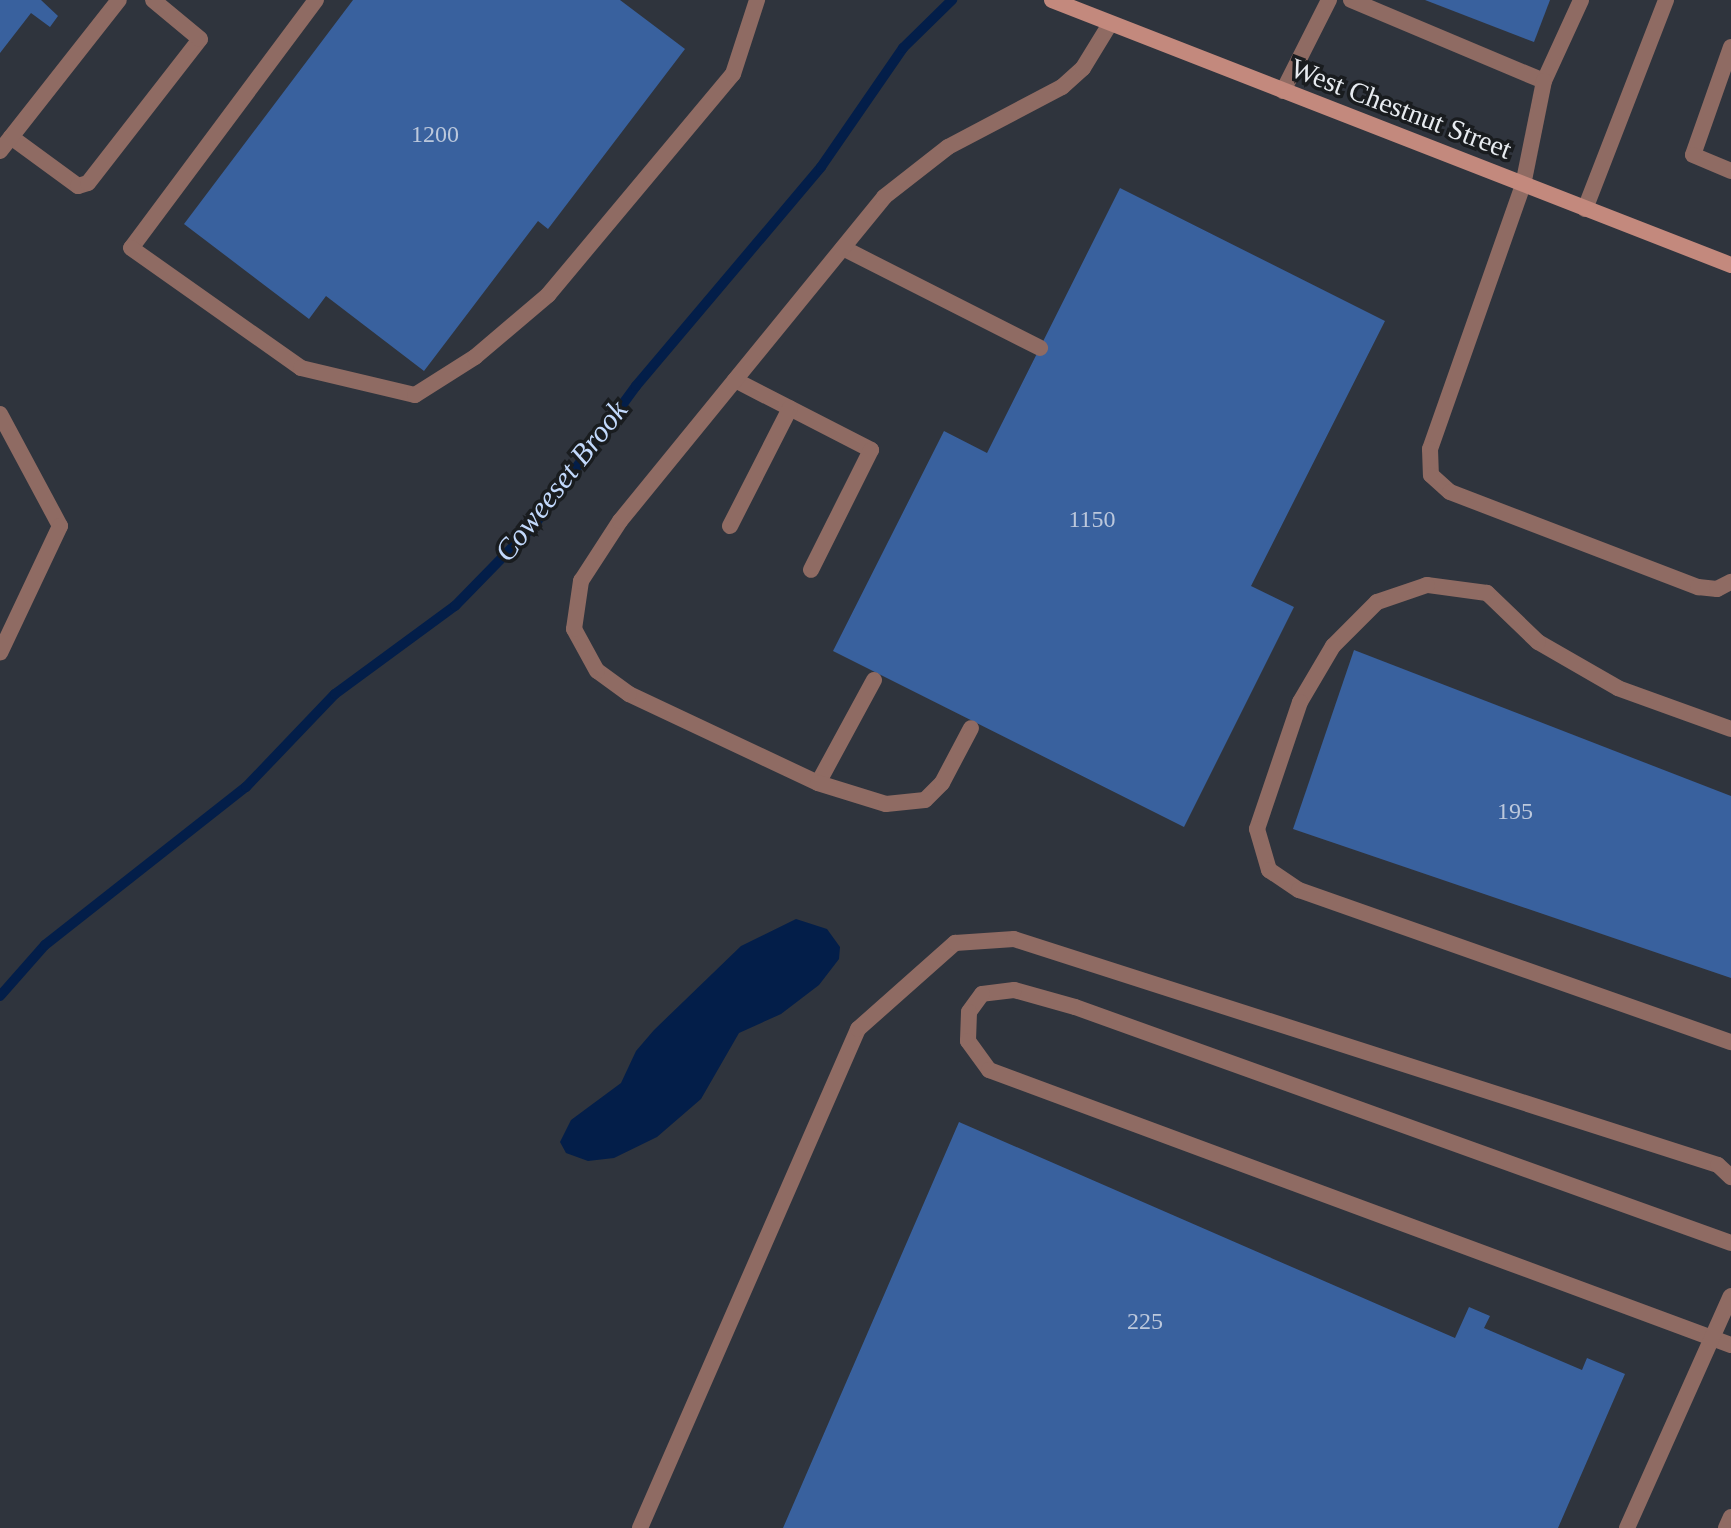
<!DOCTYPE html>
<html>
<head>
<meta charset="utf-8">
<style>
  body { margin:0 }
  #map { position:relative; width:1731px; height:1528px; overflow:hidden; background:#2f343d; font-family:"Times New Roman",serif }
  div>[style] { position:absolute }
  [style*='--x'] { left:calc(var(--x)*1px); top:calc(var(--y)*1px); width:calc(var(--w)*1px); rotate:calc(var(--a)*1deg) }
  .water>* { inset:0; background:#031e49 }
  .stream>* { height:10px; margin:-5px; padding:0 5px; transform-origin:5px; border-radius:5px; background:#031e49 }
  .building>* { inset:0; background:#39619e }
  .lane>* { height:16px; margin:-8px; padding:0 8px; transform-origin:8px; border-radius:8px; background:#8f6b63 }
  .secondary>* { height:16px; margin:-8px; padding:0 8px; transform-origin:8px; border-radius:8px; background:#c3897d }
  span { translate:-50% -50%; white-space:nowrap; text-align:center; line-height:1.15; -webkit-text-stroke:7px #191c1f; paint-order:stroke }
  .number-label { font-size:24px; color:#bcc8dc }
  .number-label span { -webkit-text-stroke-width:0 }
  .street-label { font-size:28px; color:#e7ebf0 }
  .water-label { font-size:30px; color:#c2d9fc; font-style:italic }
</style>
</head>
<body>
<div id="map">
  <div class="water">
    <i style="clip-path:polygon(796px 919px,827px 929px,840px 947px,839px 959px,819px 985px,781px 1014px,739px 1033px,701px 1099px,657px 1137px,614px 1158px,588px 1161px,566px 1153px,560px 1142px,571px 1120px,621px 1083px,636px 1051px,654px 1030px,741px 946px)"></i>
  </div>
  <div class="stream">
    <i style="--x:0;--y:996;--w:68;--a:-48.6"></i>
    <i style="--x:45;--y:945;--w:256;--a:-38.2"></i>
    <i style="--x:246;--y:787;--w:129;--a:-46.3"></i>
    <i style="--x:335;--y:694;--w:149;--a:-36.3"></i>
    <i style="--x:455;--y:606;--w:115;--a:-45.7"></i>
    <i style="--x:535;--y:524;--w:171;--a:-53.8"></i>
    <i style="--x:636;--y:386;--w:287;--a:-49.8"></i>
    <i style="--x:821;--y:167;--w:145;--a:-55.4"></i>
    <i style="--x:903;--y:48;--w:69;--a:-44.4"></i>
  </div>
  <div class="building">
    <i style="clip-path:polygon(0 0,41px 0,58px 16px,50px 27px,31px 13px,0 53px)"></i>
    <i style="clip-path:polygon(353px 0,620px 0,685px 49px,548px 229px,538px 221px,424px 371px,326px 296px,309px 319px,184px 224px)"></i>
    <i style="clip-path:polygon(1425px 0,1550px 0,1534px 42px)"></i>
    <i style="clip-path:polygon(1120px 188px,1385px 321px,1251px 586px,1294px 607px,1184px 827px,833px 651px,944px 431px,987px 453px)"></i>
    <i style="clip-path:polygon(1354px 650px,1731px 796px,1731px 978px,1293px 829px)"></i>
    <i style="clip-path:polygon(959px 1122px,1455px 1338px,1469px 1307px,1490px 1316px,1484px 1328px,1582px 1370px,1587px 1358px,1625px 1374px,1558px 1528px,783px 1528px)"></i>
  </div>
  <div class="lane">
    <i style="--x:316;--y:0;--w:309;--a:126.7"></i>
    <i style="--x:131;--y:248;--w:208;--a:35.2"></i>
    <i style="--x:301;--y:368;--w:117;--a:13.3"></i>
    <i style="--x:415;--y:395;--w:71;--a:-32.3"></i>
    <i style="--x:475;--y:357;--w:96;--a:-40.3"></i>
    <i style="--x:548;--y:295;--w:288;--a:-50.1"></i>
    <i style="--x:733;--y:74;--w:78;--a:-72"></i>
    <i style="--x:1351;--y:0;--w:209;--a:22.8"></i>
    <i style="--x:1544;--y:81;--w:89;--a:-65.4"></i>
    <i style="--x:1731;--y:47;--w:114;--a:109.4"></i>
    <i style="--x:1693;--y:155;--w:41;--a:22.8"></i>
    <i style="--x:1544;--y:81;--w:106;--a:101.4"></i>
    <i style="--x:1523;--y:185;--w:280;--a:109.4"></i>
    <i style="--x:1430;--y:449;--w:26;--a:88"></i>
    <i style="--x:1431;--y:475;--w:25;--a:42"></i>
    <i style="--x:1450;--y:492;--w:266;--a:21"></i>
    <i style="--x:1698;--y:587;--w:19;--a:6"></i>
    <i style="--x:1717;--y:589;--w:16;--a:-27"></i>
    <i style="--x:1283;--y:91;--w:102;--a:-63.2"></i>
    <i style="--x:11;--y:137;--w:83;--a:36.2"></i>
    <i style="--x:78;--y:186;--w:10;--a:-17"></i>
    <i style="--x:88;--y:183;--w:182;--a:-52.1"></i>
    <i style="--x:200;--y:39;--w:61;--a:-140.3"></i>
    <i style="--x:0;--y:151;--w:192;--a:-51.8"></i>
    <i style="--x:1585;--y:209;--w:224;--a:-68.8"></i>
    <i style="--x:843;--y:248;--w:221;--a:26.9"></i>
    <i style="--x:735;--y:380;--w:153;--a:27.2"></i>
    <i style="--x:871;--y:450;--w:134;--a:116.6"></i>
    <i style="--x:0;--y:414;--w:127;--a:61.8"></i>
    <i style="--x:60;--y:526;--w:140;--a:115.3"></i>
    <i style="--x:730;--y:526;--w:132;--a:-63"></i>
    <i style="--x:874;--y:680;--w:117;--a:118.5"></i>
    <i style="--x:818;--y:783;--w:209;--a:-154.8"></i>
    <i style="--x:629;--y:694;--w:39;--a:-144"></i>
    <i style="--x:597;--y:671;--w:48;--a:-118.7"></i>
    <i style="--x:574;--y:629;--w:49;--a:-81.7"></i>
    <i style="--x:581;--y:581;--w:72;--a:-57"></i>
    <i style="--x:620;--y:521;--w:418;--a:-50.8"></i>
    <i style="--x:884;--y:197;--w:81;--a:-38"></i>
    <i style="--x:948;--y:147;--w:129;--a:-27.8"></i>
    <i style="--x:1062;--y:87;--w:28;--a:-42"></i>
    <i style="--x:1083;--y:68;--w:52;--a:-58.5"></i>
    <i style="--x:1731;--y:729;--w:120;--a:-160.1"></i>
    <i style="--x:1618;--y:688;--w:92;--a:-150.1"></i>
    <i style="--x:1538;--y:642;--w:71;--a:-136.1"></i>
    <i style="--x:1487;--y:593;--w:61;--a:-172.4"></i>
    <i style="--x:1427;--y:585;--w:53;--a:161.2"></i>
    <i style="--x:1377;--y:602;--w:62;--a:135"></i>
    <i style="--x:1333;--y:646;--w:65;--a:120.5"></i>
    <i style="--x:1300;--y:702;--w:134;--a:108.7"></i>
    <i style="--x:1257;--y:829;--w:43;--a:73.7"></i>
    <i style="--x:1269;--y:870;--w:36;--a:34"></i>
    <i style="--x:1299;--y:890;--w:458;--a:19.4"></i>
    <i style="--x:818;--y:783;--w:71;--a:17.2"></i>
    <i style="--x:886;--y:804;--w:39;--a:-6"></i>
    <i style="--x:925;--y:800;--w:24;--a:-45"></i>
    <i style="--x:942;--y:783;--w:62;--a:-62.2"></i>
    <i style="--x:1731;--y:1243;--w:697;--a:-160.21"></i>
    <i style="--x:1075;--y:1007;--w:63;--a:-164.4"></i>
    <i style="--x:1014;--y:990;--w:32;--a:173"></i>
    <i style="--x:982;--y:994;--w:22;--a:126"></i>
    <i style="--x:969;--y:1012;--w:29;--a:92"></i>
    <i style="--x:968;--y:1041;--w:36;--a:54"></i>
    <i style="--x:989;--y:1070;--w:791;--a:20.34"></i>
    <i style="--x:640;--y:1528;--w:545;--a:-66.4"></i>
    <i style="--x:858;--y:1029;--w:130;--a:-41.6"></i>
    <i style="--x:955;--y:943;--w:59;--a:-3.9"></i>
    <i style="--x:1014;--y:939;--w:739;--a:17.8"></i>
    <i style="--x:1718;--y:1165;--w:18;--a:43"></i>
    <i style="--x:1627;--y:1528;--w:254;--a:-65.9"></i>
    <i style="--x:1726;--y:1528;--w:12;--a:-66"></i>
  </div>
  <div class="secondary">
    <i style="--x:1052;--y:0;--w:729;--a:21.32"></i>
  </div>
  <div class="number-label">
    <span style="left:435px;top:135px">1200</span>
    <span style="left:1092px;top:520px">1150</span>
    <span style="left:1515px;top:812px">195</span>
    <span style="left:1145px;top:1322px">225</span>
  </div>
  <div class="street-label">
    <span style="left:1401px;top:109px;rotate:21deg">West Chestnut Street</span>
  </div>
  <div class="water-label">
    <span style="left:561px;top:481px;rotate:-52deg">Coweeset Brook</span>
  </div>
</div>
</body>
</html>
